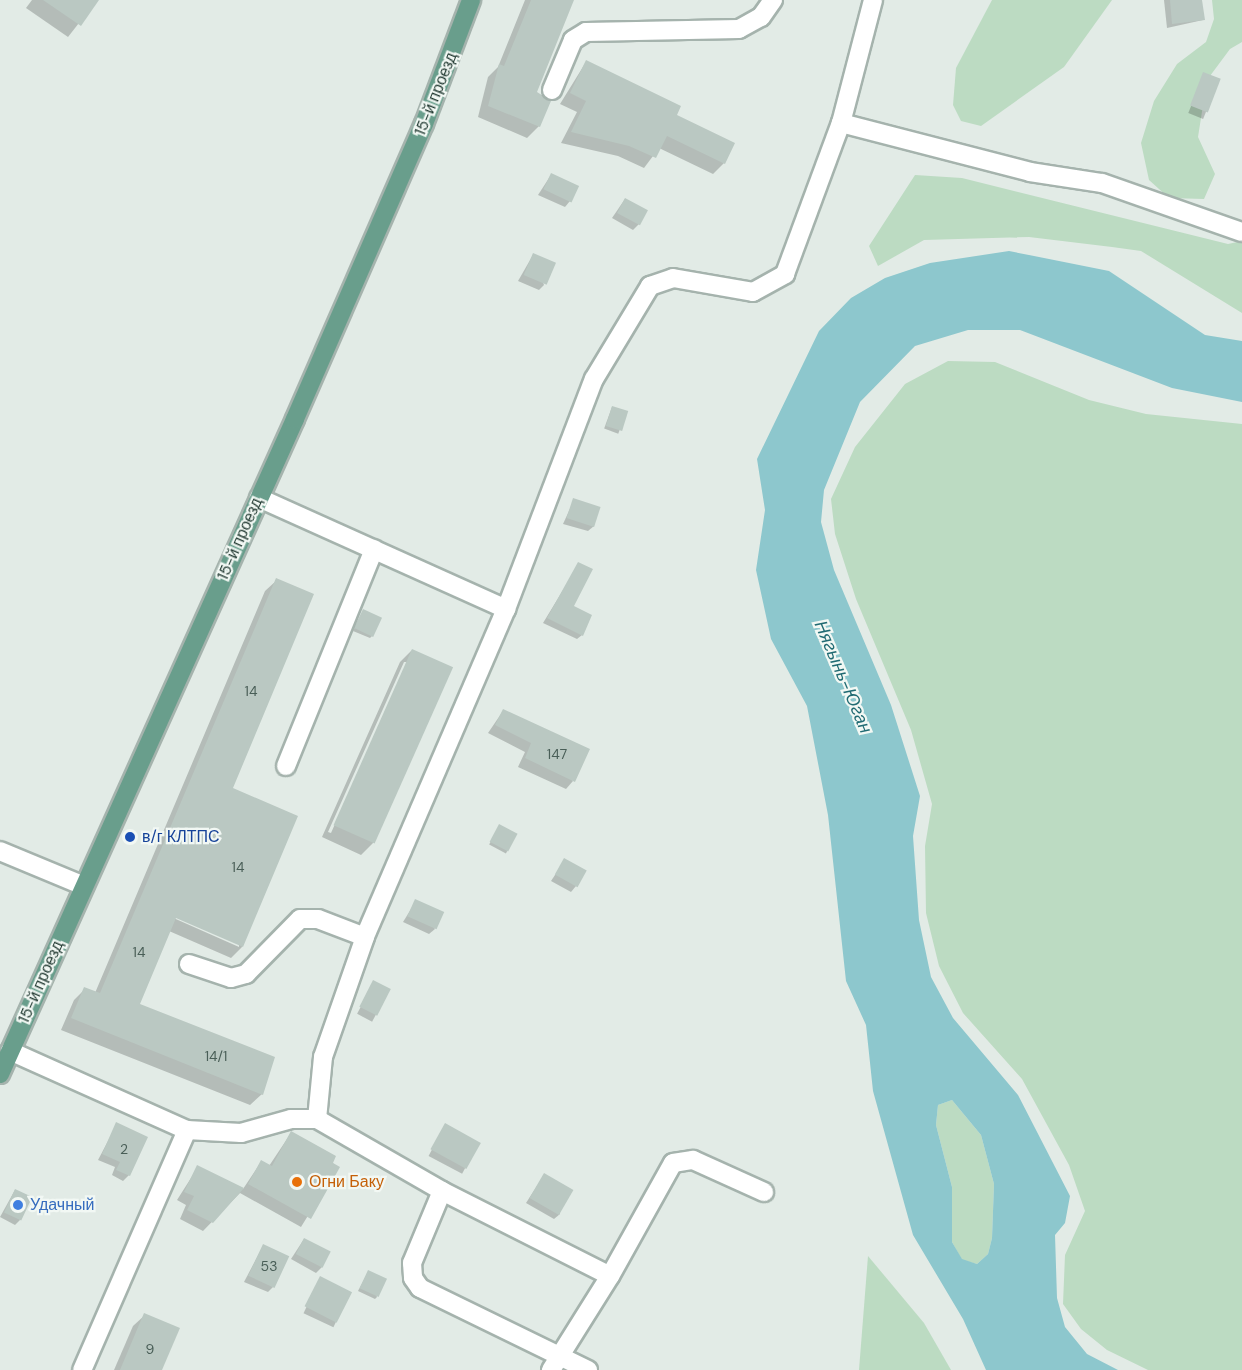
<!DOCTYPE html>
<html>
<head>
<meta charset="utf-8">
<style>
  body { margin:0 }
  #map { position:relative; width:1242px; height:1370px; overflow:hidden; background:#e2ebe6; font-family:"DM Sans",sans-serif }
  div>[style] { position:absolute }
  [style*='--x'] { left:calc(var(--x)*1px); top:calc(var(--y)*1px); width:calc(var(--w)*1px); rotate:calc(var(--a)*1deg) }
  .green>* { inset:0; background:#bcdbc2 }
  .water>* { inset:0; background:#8dc7cd }
  .shadow>* { inset:0; background:#0003; transform-origin:0 0 }
  .building>* { inset:0; background:#bac8c2; transform-origin:0 0 }
  .roads { filter:drop-shadow(2px 0 #a5b3ad) drop-shadow(-2px 0 #a5b3ad) drop-shadow(0 2px #a5b3ad) drop-shadow(0 -2px #a5b3ad) }
  .minor>* { height:18px; margin:-9px; padding:0 9px; transform-origin:9px; border-radius:9px; background:#fff }
  .major>* { height:18px; margin:-9px; padding:0 9px; transform-origin:9px; border-radius:9px; background:#699e8c }
  .dots>* { width:16px; height:16px; translate:-50% -50%; box-sizing:border-box; border:3px solid #f2f8f4; border-radius:50% }
  span { translate:-50% -50%; white-space:nowrap; text-align:center; line-height:1.15; -webkit-text-stroke:4.5px #f2f8f4; paint-order:stroke }
  .number-label { font-size:14px; color:#495e57 }
  .number-label span { -webkit-text-stroke-width:0 }
  .street-label { font-size:16px; color:#233b33 }
  .transit-label { font-size:16px; color:#164399 }
  .left { translate:0 -50%; text-align:left }
  .food-label { font-size:16px; color:#c56008 }
  .shop-label { font-size:16px; color:#366cbe }
  .water-label { font-size:18px; color:#216b73; font-style:italic }
</style>
</head>
<body>
<div id="map">
  <div class="green">
    <i style="clip-path:polygon(992px 0,1112px 0,1064px 67px,981px 126px,961px 121px,953px 105px,956px 68px)"></i>
    <i style="clip-path:polygon(1212px 0,1242px 0,1242px 42px,1230px 49px,1207px 80px,1198px 137px,1215px 174px,1204px 199px,1169px 198px,1149px 180px,1141px 143px,1154px 101px,1177px 64px,1206px 42px,1214px 19px)"></i>
    <i style="clip-path:polygon(915px 175px,962px 178px,1228px 244px,1242px 241px,1242px 313px,1141px 251px,1112px 247px,1029px 237px,924px 240px,878px 266px,869px 246px)"></i>
    <i style="clip-path:polygon(948px 361px,995px 362px,1089px 400px,1146px 414px,1242px 424px,1242px 1370px,1148px 1370px,1107px 1350px,1081px 1329px,1063px 1304px,1065px 1255px,1085px 1211px,1069px 1165px,1022px 1079px,963px 1013px,939px 966px,926px 913px,925px 846px,932px 804px,911px 730px,856px 599px,835px 534px,831px 499px,855px 447px,905px 384px)"></i>
    <i style="clip-path:polygon(952px 1100px,981px 1135px,994px 1184px,992px 1238px,988px 1254px,977px 1264px,962px 1260px,952px 1242px,952px 1187px,936px 1125px,938px 1105px)"></i>
    <i style="clip-path:polygon(868px 1256px,924px 1323px,951px 1370px,859px 1370px)"></i>
  </div>
  <div class="water">
    <i style="clip-path:polygon(evenodd,1009px 251px,1109px 271px,1205px 335px,1242px 341px,1242px 402px,1172px 388px,1020px 330px,968px 330px,915px 346px,860px 402px,824px 490px,821px 522px,834px 570px,891px 705px,920px 796px,913px 836px,919px 920px,931px 977px,953px 1018px,1018px 1095px,1070px 1196px,1065px 1223px,1055px 1235px,1057px 1298px,1065px 1327px,1087px 1354px,1118px 1370px,986px 1370px,963px 1319px,913px 1235px,873px 1091px,866px 1025px,846px 981px,828px 815px,807px 706px,771px 639px,756px 570px,765px 510px,757px 459px,819px 331px,851px 298px,885px 278px,930px 263px,1009px 251px,952px 1100px,981px 1135px,994px 1184px,992px 1238px,988px 1254px,977px 1264px,962px 1259px,952px 1242px,952px 1187px,936px 1125px,938px 1105px,952px 1100px)"></i>
  </div>
  <div class="shadow">
    <i style="clip-path:polygon(32px 0,97px 0,68px 37px,26px 8px)"></i>
    <i style="clip-path:polygon(525px 0,573px 0,535px 93px,539px 126px,527px 138px,478px 117px,488px 77px,498px 67px)"></i>
    <i style="clip-path:polygon(1164px 0,1201px 0,1203px 20px,1167px 28px)"></i>
    <i style="clip-path:polygon(586px 62px,724px 163px,713px 174px,659px 148px,644px 168px,618px 156px,561px 143px,577px 112px,560px 104px)"></i>
    <i style="left:1204px;top:74px;width:16px;height:42px;rotate:22deg"></i>
    <i style="clip-path:polygon(551px 175px,570px 201px,565px 207px,538px 195px)"></i>
    <i style="clip-path:polygon(625px 199px,639px 224px,633px 230px,612px 218px)"></i>
    <i style="clip-path:polygon(533px 255px,544px 285px,539px 290px,518px 281px)"></i>
    <i style="left:612px;top:407px;width:15px;height:23px;rotate:20deg"></i>
    <i style="clip-path:polygon(574px 500px,594px 526px,588px 531px,563px 524px)"></i>
    <i style="clip-path:polygon(579px 564px,572px 607px,582px 635px,577px 639px,543px 623px)"></i>
    <i style="clip-path:polygon(evenodd,277px 580px,231px 789px,242px 947px,231px 958px,169px 931px,138px 1005px,262px 1094px,250px 1105px,61px 1030px,74px 1000px,85px 989px,95px 993px,265px 591px,277px 580px,170px 913px,239px 944px,239px 947px,169px 916px,170px 913px)"></i>
    <i style="clip-path:polygon(363px 611px,372px 636px,370px 638px,353px 631px)"></i>
    <i style="clip-path:polygon(evenodd,412px 650px,373px 843px,361px 855px,322px 837px,400px 662px,412px 650px,404px 662px,407px 662px,331px 833px,328px 832px,404px 662px)"></i>
    <i style="clip-path:polygon(503px 711px,573px 781px,566px 789px,518px 767px,525px 752px,488px 733px)"></i>
    <i style="left:499px;top:826px;width:19px;height:21px;rotate:28deg"></i>
    <i style="clip-path:polygon(565px 860px,576px 886px,571px 892px,551px 881px)"></i>
    <i style="clip-path:polygon(416px 901px,435px 929px,429px 934px,403px 922px)"></i>
    <i style="left:374px;top:982px;width:17px;height:36px;rotate:28deg"></i>
    <i style="clip-path:polygon(117px 1124px,129px 1175px,123px 1181px,112px 1175px,115px 1167px,98px 1160px)"></i>
    <i style="left:445px;top:1125px;width:38px;height:35px;rotate:28deg"></i>
    <i style="clip-path:polygon(291px 1133px,338px 1167px,301px 1227px,240px 1193px,203px 1231px,180px 1219px,186px 1205px,177px 1200px,198px 1167px,243px 1189px,261px 1162px,269px 1166px)"></i>
    <i style="clip-path:polygon(544px 1175px,560px 1214px,554px 1219px,526px 1203px)"></i>
    <i style="clip-path:polygon(15px 1190px,20px 1220px,15px 1225px,0 1217px)"></i>
    <i style="clip-path:polygon(304px 1239px,322px 1267px,316px 1273px,291px 1259px)"></i>
    <i style="clip-path:polygon(263px 1246px,273px 1287px,268px 1292px,244px 1282px)"></i>
    <i style="clip-path:polygon(368px 1272px,377px 1297px,375px 1299px,358px 1291px)"></i>
    <i style="left:320px;top:1278px;width:33px;height:39px;rotate:25deg"></i>
    <i style="clip-path:polygon(145px 1315px,160px 1370px,114px 1370px,133px 1326px)"></i>
  </div>
  <div class="building">
    <i style="clip-path:polygon(43px 0,99px 0,81px 26px)"></i>
    <i style="clip-path:polygon(531px 0,574px 0,537px 92px,551px 101px,540px 127px,488px 106px,499px 64px,504px 66px)"></i>
    <i style="clip-path:polygon(1170px 0,1202px 0,1205px 20px,1172px 24px)"></i>
    <i style="clip-path:polygon(586px 60px,681px 106px,677px 115px,735px 143px,725px 164px,667px 136px,656px 158px,629px 146px,571px 132px,586px 101px,570px 93px)"></i>
    <i style="left:1203px;top:72px;width:19px;height:36px;rotate:21deg"></i>
    <i style="left:551px;top:173px;width:31px;height:18px;rotate:25deg"></i>
    <i style="left:625px;top:198px;width:26px;height:17px;rotate:28deg"></i>
    <i style="left:533px;top:253px;width:25px;height:24px;rotate:23deg"></i>
    <i style="left:612px;top:406px;width:17px;height:21px;rotate:17deg"></i>
    <i style="left:573px;top:498px;width:29px;height:21px;rotate:18deg"></i>
    <i style="clip-path:polygon(578px 562px,593px 569px,574px 606px,592px 615px,583px 636px,547px 618px)"></i>
    <i style="clip-path:polygon(276px 578px,314px 594px,233px 788px,298px 816px,243px 947px,176px 918px,140px 1004px,275px 1057px,263px 1095px,71px 1018px,84px 987px,100px 993px)"></i>
    <i style="left:363px;top:609px;width:21px;height:21px;rotate:25deg"></i>
    <i style="left:412px;top:649px;width:45px;height:193px;rotate:24deg"></i>
    <i style="clip-path:polygon(503px 709px,590px 749px,575px 782px,525px 758px,531px 743px,495px 725px)"></i>
    <i style="left:499px;top:824px;width:21px;height:20px;rotate:28deg"></i>
    <i style="left:564px;top:858px;width:26px;height:19px;rotate:29deg"></i>
    <i style="left:415px;top:899px;width:32px;height:19px;rotate:24deg"></i>
    <i style="left:373px;top:980px;width:20px;height:30px;rotate:27deg"></i>
    <i style="clip-path:polygon(116px 1122px,148px 1137px,130px 1176px,116px 1170px,120px 1162px,102px 1154px)"></i>
    <i style="left:445px;top:1123px;width:41px;height:30px;rotate:29deg"></i>
    <i style="clip-path:polygon(291px 1131px,336px 1156px,333px 1163px,340px 1167px,311px 1219px,248px 1184px,261px 1160px,272px 1166px)"></i>
    <i style="clip-path:polygon(197px 1165px,244px 1188px,213px 1223px,187px 1210px,194px 1196px,184px 1192px)"></i>
    <i style="left:544px;top:1173px;width:34px;height:29px;rotate:30deg"></i>
    <i style="left:15px;top:1189px;width:19px;height:26px;rotate:25deg"></i>
    <i style="left:304px;top:1238px;width:30px;height:18px;rotate:27deg"></i>
    <i style="left:263px;top:1244px;width:29px;height:35px;rotate:25deg"></i>
    <i style="left:368px;top:1270px;width:21px;height:20px;rotate:25deg"></i>
    <i style="left:320px;top:1276px;width:36px;height:34px;rotate:27deg"></i>
    <i style="clip-path:polygon(144px 1313px,180px 1328px,162px 1370px,120px 1370px)"></i>
  </div>
  <div class="roads">
    <div class="minor">
      <i style="--x:552;--y:90;--w:54;--a:-67.2"></i>
      <i style="--x:573;--y:40;--w:15;--a:-32"></i>
      <i style="--x:586;--y:32;--w:153;--a:-1.1"></i>
      <i style="--x:739;--y:29;--w:25;--a:-29"></i>
      <i style="--x:761;--y:17;--w:21;--a:-55"></i>
      <i style="--x:841;--y:123;--w:195;--a:14.5"></i>
      <i style="--x:1030;--y:172;--w:73;--a:8.7"></i>
      <i style="--x:1102;--y:183;--w:148;--a:19.3"></i>
      <i style="--x:259;--y:498;--w:271;--a:24.2"></i>
      <i style="--x:506;--y:609;--w:357;--a:113.3"></i>
      <i style="--x:365;--y:937;--w:127;--a:109.3"></i>
      <i style="--x:323;--y:1057;--w:62;--a:95.5"></i>
      <i style="--x:317;--y:1119;--w:144;--a:29.9"></i>
      <i style="--x:442;--y:1191;--w:188;--a:26.8"></i>
      <i style="--x:610;--y:1276;--w:111;--a:122.1"></i>
      <i style="--x:506;--y:609;--w:246;--a:-69.1"></i>
      <i style="--x:594;--y:379;--w:109;--a:-58.9"></i>
      <i style="--x:650;--y:286;--w:24;--a:-19"></i>
      <i style="--x:673;--y:278;--w:81;--a:9.9"></i>
      <i style="--x:753;--y:292;--w:37;--a:-29"></i>
      <i style="--x:785;--y:274;--w:161;--a:-69.7"></i>
      <i style="--x:841;--y:123;--w:127;--a:-75.4"></i>
      <i style="--x:286;--y:766;--w:234;--a:-67.9"></i>
      <i style="--x:0;--y:851;--w:91;--a:22.6"></i>
      <i style="--x:189;--y:964;--w:44;--a:18.4"></i>
      <i style="--x:231;--y:978;--w:16;--a:-15"></i>
      <i style="--x:246;--y:974;--w:77;--a:-45.5"></i>
      <i style="--x:300;--y:919;--w:18;--a:0"></i>
      <i style="--x:318;--y:919;--w:50;--a:21"></i>
      <i style="--x:10;--y:1051;--w:194;--a:24.1"></i>
      <i style="--x:187;--y:1130;--w:262;--a:113.6"></i>
      <i style="--x:187;--y:1130;--w:54;--a:3.2"></i>
      <i style="--x:241;--y:1133;--w:52;--a:-15.6"></i>
      <i style="--x:291;--y:1119;--w:26;--a:0"></i>
      <i style="--x:442;--y:1191;--w:78;--a:112.6"></i>
      <i style="--x:412;--y:1263;--w:15;--a:86"></i>
      <i style="--x:413;--y:1278;--w:12;--a:55"></i>
      <i style="--x:420;--y:1288;--w:187;--a:26"></i>
      <i style="--x:610;--y:1276;--w:129;--a:-60.9"></i>
      <i style="--x:673;--y:1163;--w:20;--a:-9"></i>
      <i style="--x:693;--y:1160;--w:78;--a:24.3"></i>
    </div>
    <div class="major">
      <i style="--x:0;--y:1074;--w:718;--a:-65.75"></i>
      <i style="--x:295;--y:419;--w:322;--a:-66.4"></i>
      <i style="--x:424;--y:124;--w:133;--a:-69.2"></i>
    </div>
  </div>
  <div class="dots">
    <i style="left:130px;top:837px;background:#1a4fb4"></i>
    <i style="left:297px;top:1182px;background:#e8710a"></i>
    <i style="left:18px;top:1205px;background:#3f7fe0"></i>
  </div>
  <div class="number-label">
    <span style="left:251px;top:691px">14</span>
    <span style="left:557px;top:754px">147</span>
    <span style="left:238px;top:867px">14</span>
    <span style="left:139px;top:952px">14</span>
    <span style="left:216px;top:1056px">14/1</span>
    <span style="left:124px;top:1149px">2</span>
    <span style="left:269px;top:1266px">53</span>
    <span style="left:150px;top:1349px">9</span>
  </div>
  <div class="street-label">
    <span style="left:436px;top:94px;rotate:-68deg">15-й проезд</span>
    <span style="left:240px;top:539px;rotate:-66deg">15-й проезд</span>
    <span style="left:41px;top:982px;rotate:-66deg">15-й проезд</span>
  </div>
  <div class="transit-label">
    <span class="left" style="left:142px;top:837px">в/г КЛТПС</span>
  </div>
  <div class="food-label">
    <span class="left" style="left:309px;top:1182px">Огни Баку</span>
  </div>
  <div class="shop-label">
    <span class="left" style="left:30px;top:1205px">Удачный</span>
  </div>
  <div class="water-label">
    <span style="left:843px;top:677px;rotate:67deg">Нягынь-Юган</span>
  </div>
</div>
</body>
</html>
